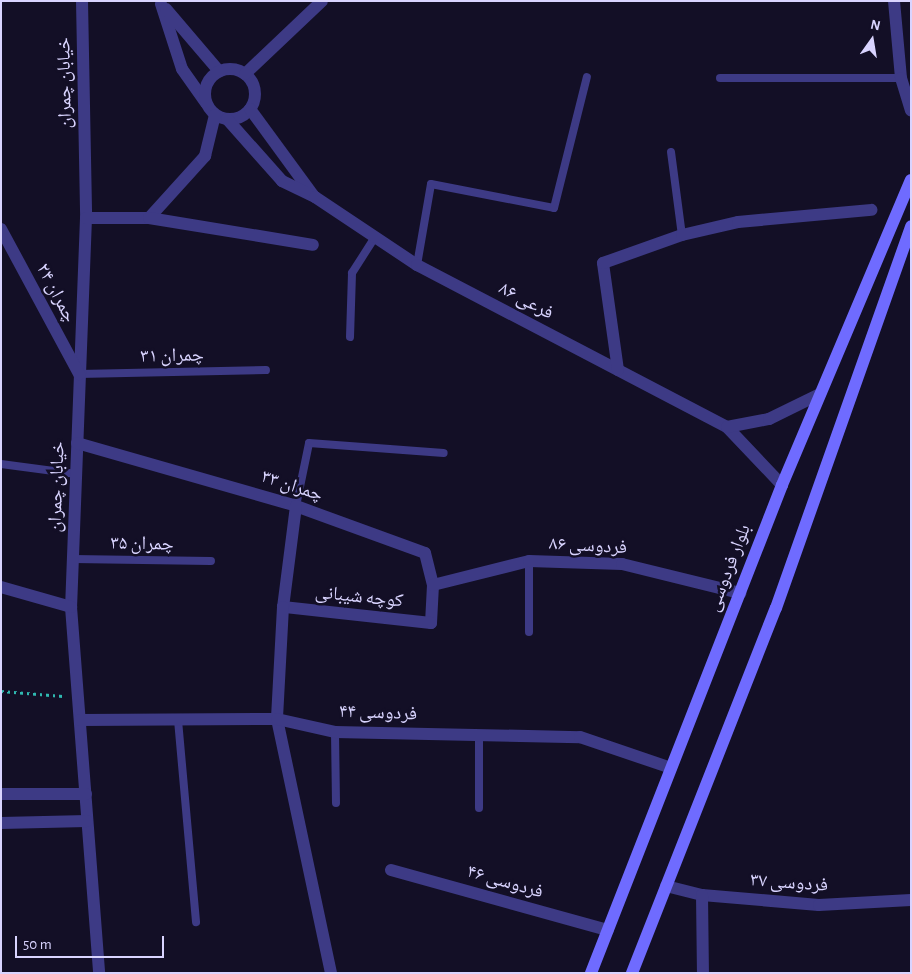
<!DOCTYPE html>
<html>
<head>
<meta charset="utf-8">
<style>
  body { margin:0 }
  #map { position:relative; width:912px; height:974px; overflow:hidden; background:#130f26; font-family:"Alegreya Sans","Noto Naskh Arabic",sans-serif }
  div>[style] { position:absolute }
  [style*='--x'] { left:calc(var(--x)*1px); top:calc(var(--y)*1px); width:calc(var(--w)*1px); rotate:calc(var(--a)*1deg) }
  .path>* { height:3px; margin-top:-1.5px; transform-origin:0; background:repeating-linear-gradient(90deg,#2fb8b0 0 2.5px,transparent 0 6.5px) }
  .lane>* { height:8px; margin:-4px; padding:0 4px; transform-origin:4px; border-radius:4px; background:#3d3a85 }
  .street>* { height:12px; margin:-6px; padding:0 6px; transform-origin:6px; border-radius:6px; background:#3d3a85 }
  .street>.ring { margin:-6px; padding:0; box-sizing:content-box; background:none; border:12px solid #3d3a85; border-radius:50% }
  .secondary>* { height:12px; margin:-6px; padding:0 6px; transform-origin:6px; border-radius:6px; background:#6f6bff }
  span { translate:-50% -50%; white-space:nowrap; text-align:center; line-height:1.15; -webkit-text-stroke:5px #130f26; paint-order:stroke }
  .street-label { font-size:19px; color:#d9d4ff }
  .frame { position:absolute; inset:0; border:2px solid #d9d4ff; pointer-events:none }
  .north { position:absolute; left:847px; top:15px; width:50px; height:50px; -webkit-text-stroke:4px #130f26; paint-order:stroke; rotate:13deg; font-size:14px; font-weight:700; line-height:20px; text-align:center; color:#d9d4ff }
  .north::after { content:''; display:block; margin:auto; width:18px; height:22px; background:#d9d4ff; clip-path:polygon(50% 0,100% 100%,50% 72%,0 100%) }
  .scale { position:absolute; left:15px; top:936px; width:149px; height:22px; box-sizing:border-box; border:2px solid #d9d4ff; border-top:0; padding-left:6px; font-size:15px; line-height:18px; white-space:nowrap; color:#d9d4ff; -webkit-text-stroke:4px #130f26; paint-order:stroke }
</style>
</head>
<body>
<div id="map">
  <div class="path">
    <i style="--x:1;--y:691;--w:62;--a:4.6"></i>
  </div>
  <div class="lane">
    <i style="--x:720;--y:78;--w:181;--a:0"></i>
    <i style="--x:671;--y:152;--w:84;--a:82.5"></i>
    <i style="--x:417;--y:265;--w:82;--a:-80.2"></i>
    <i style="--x:431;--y:184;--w:125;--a:11"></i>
    <i style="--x:554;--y:208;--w:135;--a:-75.9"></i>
    <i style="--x:350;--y:337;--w:64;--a:-88.2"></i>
    <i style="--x:352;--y:273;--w:43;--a:-57.4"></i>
    <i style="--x:79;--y:374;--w:187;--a:-1.2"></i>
    <i style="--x:1;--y:464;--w:76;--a:7.6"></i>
    <i style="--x:296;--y:506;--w:64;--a:-78.3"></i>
    <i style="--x:309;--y:443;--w:135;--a:4.2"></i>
    <i style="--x:73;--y:559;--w:138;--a:0.8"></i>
    <i style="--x:529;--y:561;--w:71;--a:90"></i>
    <i style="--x:178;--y:720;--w:203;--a:84.9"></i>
    <i style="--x:335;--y:732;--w:71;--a:89.2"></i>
    <i style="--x:479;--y:736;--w:72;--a:90"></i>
  </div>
  <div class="street">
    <i style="--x:82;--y:1;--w:217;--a:88.9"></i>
    <i style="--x:86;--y:218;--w:389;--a:92.2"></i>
    <i style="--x:71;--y:607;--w:367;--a:85.6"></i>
    <i style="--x:894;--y:1;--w:77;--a:84.8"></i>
    <i style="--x:901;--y:78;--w:34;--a:73"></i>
    <i style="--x:161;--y:4;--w:68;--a:72.1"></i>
    <i style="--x:182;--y:69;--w:42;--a:54.8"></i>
    <i style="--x:166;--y:9;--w:82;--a:49.5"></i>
    <i class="ring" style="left:205px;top:69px;width:38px;height:38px"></i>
    <i style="--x:245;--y:74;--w:106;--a:-43.5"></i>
    <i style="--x:250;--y:109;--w:107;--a:53.8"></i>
    <i style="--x:227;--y:119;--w:83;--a:48.4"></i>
    <i style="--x:282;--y:181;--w:37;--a:26"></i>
    <i style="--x:315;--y:197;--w:123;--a:33.7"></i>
    <i style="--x:417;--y:265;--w:350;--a:27.6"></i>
    <i style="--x:727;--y:427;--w:80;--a:46.5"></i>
    <i style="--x:86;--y:218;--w:63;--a:0"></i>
    <i style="--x:149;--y:218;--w:84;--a:-47.9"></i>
    <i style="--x:205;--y:156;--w:42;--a:-76.3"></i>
    <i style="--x:149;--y:218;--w:166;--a:9.3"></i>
    <i style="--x:1;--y:229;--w:165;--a:61.7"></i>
    <i style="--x:618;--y:370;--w:108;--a:-98"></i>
    <i style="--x:603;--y:263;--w:84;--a:-19.5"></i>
    <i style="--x:682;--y:235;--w:57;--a:-13.1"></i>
    <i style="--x:738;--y:222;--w:134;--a:-5.2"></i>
    <i style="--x:727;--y:427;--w:43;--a:-10.8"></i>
    <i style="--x:769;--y:419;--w:57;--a:-26.1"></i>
    <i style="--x:77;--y:443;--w:228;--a:16"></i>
    <i style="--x:296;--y:506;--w:137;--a:20"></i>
    <i style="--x:425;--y:553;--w:33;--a:76"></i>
    <i style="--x:433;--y:585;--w:38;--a:93"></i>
    <i style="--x:431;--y:623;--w:149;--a:-173.8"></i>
    <i style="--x:296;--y:506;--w:102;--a:97.3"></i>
    <i style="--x:283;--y:607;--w:112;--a:93.1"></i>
    <i style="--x:277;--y:719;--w:260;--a:78"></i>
    <i style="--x:433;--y:585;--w:99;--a:-14"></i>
    <i style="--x:529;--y:561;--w:93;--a:1.8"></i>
    <i style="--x:622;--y:564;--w:122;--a:13.8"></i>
    <i style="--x:1;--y:587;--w:73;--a:15.9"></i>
    <i style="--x:80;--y:720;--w:197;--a:-0.3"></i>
    <i style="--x:277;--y:719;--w:59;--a:12.6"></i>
    <i style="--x:335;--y:732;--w:245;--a:1.2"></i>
    <i style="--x:580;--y:737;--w:96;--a:18.8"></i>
    <i style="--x:1;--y:794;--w:85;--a:0"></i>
    <i style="--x:1;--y:823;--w:86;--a:-1.3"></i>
    <i style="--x:391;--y:870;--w:225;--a:15.5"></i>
    <i style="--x:666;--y:886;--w:37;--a:14"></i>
    <i style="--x:702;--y:895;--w:117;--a:4.9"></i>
    <i style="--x:819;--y:905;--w:92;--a:-3.1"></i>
    <i style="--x:702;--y:895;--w:78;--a:89.3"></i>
  </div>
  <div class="secondary">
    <i style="--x:591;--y:973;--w:524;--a:-68.62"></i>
    <i style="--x:782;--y:485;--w:331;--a:-67.1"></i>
    <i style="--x:632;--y:973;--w:392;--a:-68.5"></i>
    <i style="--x:776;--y:608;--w:405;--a:-70.5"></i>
  </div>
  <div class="street-label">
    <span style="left:65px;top:83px;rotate:-91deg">خیابان چمران</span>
    <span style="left:56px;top:293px;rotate:62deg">چمران ۲۴</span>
    <span style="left:526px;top:301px;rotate:28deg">فرعی ۸۶</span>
    <span style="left:172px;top:356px;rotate:-1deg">چمران ۳۱</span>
    <span style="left:292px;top:486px;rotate:18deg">چمران ۳۳</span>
    <span style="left:57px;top:487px;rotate:-88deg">خیابان چمران</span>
    <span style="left:142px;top:544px;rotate:1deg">چمران ۳۵</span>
    <span style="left:588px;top:546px;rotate:3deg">فردوسی ۸۶</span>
    <span style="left:729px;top:568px;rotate:-69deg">بلوار فردوسی</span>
    <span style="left:359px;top:597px;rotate:6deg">کوچه شیبانی</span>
    <span style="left:378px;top:713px;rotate:2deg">فردوسی ۴۴</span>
    <span style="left:505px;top:882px;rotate:16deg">فردوسی ۴۶</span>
    <span style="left:789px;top:883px;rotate:4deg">فردوسی ۳۷</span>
  </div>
  <div class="frame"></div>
  <div class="north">N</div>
  <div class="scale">50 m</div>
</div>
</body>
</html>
